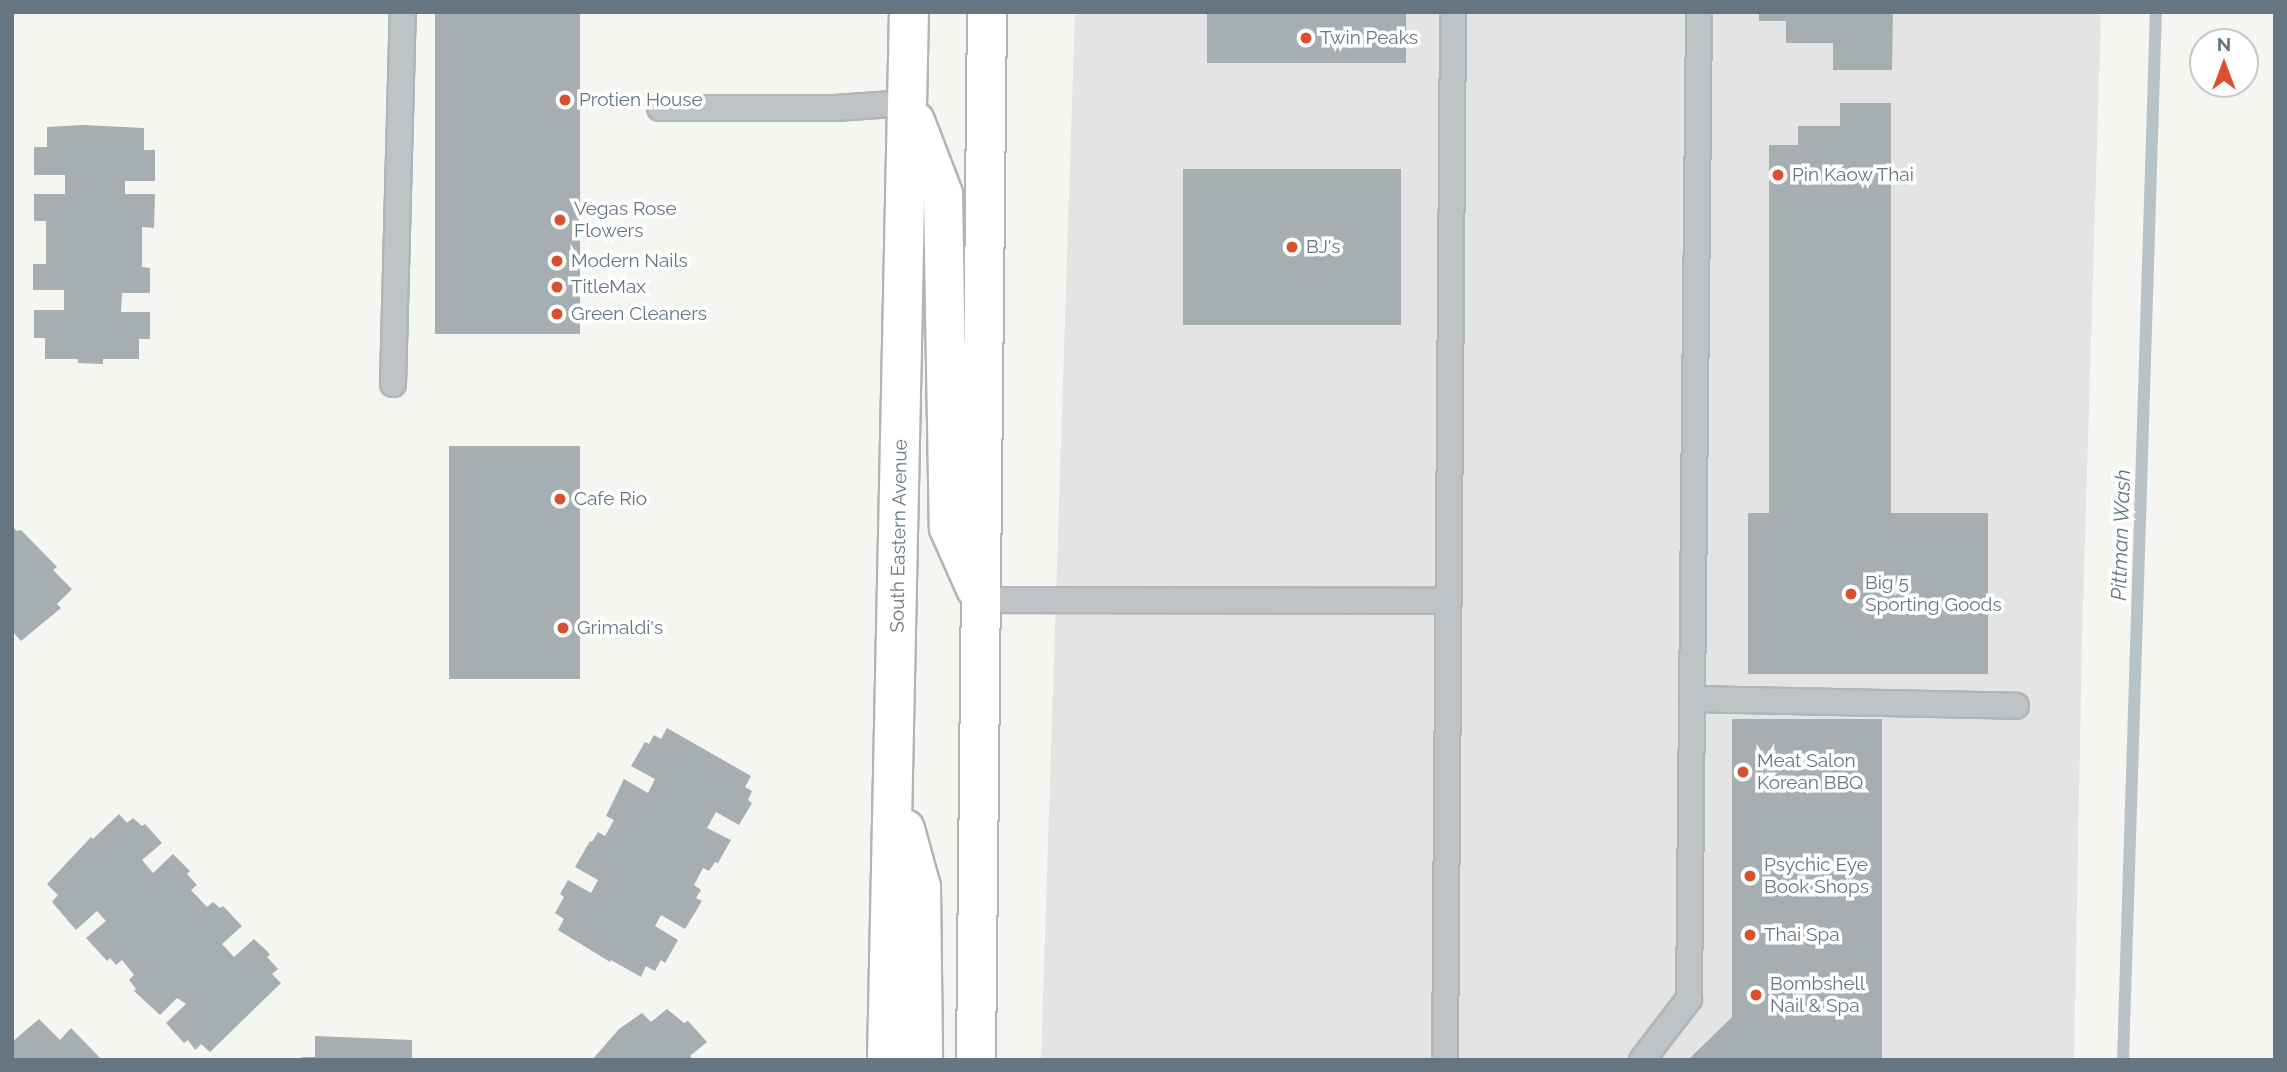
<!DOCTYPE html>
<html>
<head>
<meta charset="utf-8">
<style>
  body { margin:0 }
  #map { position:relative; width:2287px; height:1072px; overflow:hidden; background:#f5f5f2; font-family:Raleway,sans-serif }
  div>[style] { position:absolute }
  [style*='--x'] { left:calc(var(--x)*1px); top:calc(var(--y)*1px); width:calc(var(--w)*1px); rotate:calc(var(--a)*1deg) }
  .built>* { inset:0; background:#e3e4e3 }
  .stream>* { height:12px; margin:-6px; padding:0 6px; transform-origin:6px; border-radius:6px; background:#b8c3c7 }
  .building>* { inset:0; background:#a6aeb2; transform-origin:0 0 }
  .roads { filter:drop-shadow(2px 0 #b0b5b8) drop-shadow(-2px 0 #b0b5b8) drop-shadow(0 2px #b0b5b8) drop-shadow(0 -2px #b0b5b8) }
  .lane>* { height:24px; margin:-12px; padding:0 12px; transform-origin:12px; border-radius:12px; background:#bfc3c6 }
  .primary>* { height:38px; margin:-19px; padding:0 19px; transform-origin:19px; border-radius:19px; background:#fff }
  .dots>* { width:19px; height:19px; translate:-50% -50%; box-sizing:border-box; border:4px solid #fff; border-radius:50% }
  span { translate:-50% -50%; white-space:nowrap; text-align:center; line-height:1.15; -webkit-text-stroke:7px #fff; paint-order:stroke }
  .poi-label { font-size:19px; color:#667681 }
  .left { translate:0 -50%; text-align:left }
  .street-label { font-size:19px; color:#667681 }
  .water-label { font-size:21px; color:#62777f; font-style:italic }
  .frame { position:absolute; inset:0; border:14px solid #667681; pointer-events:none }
  .north { position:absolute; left:2189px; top:28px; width:70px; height:70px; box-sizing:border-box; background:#fff; border:2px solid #c2c8cd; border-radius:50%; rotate:0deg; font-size:19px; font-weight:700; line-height:28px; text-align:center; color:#667681 }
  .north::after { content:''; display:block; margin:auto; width:24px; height:32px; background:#da502e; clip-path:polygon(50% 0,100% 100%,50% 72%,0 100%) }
</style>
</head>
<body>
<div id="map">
  <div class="built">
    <i style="clip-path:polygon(1075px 12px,2101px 12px,2082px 636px,2074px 1060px,1041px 1060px)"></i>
  </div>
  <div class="stream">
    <i style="--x:2123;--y:1060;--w:1049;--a:-88.2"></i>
  </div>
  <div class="building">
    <i style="left:435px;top:12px;width:145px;height:322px"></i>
    <i style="left:1207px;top:12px;width:199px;height:51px"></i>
    <i style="clip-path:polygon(1759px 12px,1893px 12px,1892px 70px,1833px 70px,1833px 43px,1786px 43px,1786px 21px,1759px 21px)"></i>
    <i style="clip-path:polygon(1840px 103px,1891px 103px,1891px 513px,1988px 513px,1988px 674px,1748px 674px,1748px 513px,1769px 513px,1769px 145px,1798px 145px,1798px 126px,1840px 126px)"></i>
    <i style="clip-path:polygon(83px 125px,144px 128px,144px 150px,155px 150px,155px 181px,125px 181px,125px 194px,155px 194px,154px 228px,142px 227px,142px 267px,150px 268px,150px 293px,122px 293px,121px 312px,150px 312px,150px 339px,139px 339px,139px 359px,103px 359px,103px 364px,78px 363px,78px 359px,45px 359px,45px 338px,34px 338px,34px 310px,64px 310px,64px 290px,33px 290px,33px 264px,46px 264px,46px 221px,34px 221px,34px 194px,65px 194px,65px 175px,34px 175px,34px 147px,47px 147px,47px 127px)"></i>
    <i style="left:1183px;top:169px;width:218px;height:156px"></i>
    <i style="left:449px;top:446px;width:131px;height:233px"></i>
    <i style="clip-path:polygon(12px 526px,17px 531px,21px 530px,57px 567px,53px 570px,72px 589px,57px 604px,61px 608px,21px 641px,12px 631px)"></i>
    <i style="clip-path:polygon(1732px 719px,1882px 719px,1882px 1060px,1688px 1060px,1732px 1017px)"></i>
    <i style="clip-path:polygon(667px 728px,751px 776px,745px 787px,752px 791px,748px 800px,752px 803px,739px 825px,716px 812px,707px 828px,731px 840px,718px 863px,715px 862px,709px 871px,703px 868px,694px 885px,701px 890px,696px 898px,702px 901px,685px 929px,661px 915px,655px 926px,678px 940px,665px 963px,661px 960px,655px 971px,646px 966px,641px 977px,611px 960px,610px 962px,558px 930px,564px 919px,555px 913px,564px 897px,560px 894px,568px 880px,591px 893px,598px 880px,575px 867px,590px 841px,592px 842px,598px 832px,605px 836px,614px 820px,606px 816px,624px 779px,648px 793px,655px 779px,631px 766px,645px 742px,649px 744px,654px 735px,661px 739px)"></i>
    <i style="clip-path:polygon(119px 814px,127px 823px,133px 818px,142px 826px,145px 824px,162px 843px,142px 860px,153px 873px,173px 854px,190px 871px,187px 874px,197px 885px,191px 890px,207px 907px,213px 902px,220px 908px,223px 906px,242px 926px,222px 944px,234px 957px,254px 939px,270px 954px,267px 957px,278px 969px,272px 974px,281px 983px,210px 1052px,201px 1044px,195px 1050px,188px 1040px,184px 1043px,166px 1023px,186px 1004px,177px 998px,160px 1015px,134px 991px,136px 989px,129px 980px,134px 975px,122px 960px,116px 965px,110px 958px,107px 961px,86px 938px,106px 921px,97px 911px,76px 930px,52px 902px,58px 895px,47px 884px,91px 837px,93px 839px)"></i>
    <i style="clip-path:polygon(667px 1009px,684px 1023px,688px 1021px,707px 1042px,690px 1056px,694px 1060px,592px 1060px,619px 1029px,642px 1013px,651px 1022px)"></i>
    <i style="clip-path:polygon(39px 1019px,60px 1040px,71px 1028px,102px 1060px,16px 1060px,12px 1056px,12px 1042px)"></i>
    <i style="clip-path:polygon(315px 1036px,412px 1040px,412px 1060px,302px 1060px,302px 1057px,315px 1057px)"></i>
  </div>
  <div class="roads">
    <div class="lane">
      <i style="--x:660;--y:108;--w:175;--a:0"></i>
      <i style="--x:835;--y:108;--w:73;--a:-3.9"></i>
      <i style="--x:393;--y:384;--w:372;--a:-88.5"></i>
      <i style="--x:981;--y:600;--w:468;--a:0.1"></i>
      <i style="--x:1692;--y:699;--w:324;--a:1.2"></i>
      <i style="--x:1445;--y:1060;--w:1048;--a:-89.56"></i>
      <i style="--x:1642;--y:1060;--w:77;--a:-52.4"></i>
      <i style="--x:1689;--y:999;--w:987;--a:-89.42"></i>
    </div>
    <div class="primary">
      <i style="--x:915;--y:121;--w:78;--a:69"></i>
      <i style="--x:943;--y:194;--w:334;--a:89"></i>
      <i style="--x:949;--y:528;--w:67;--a:66.1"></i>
      <i style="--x:905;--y:829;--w:60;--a:74.6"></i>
      <i style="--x:921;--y:887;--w:173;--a:89.3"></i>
      <i style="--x:887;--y:1060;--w:1048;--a:-88.8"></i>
      <i style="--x:976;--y:1060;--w:1048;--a:-89.4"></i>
    </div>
  </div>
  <div class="dots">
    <i style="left:1306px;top:38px;background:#da502e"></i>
    <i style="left:565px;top:100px;background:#da502e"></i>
    <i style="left:1778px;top:175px;background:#da502e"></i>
    <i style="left:560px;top:220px;background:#da502e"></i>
    <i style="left:1292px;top:247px;background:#da502e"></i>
    <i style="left:557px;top:261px;background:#da502e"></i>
    <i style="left:557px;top:287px;background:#da502e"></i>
    <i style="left:557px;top:314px;background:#da502e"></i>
    <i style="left:560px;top:499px;background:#da502e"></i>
    <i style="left:1851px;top:594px;background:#da502e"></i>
    <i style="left:563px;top:628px;background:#da502e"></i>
    <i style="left:1743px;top:772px;background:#da502e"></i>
    <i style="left:1750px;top:876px;background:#da502e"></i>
    <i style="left:1750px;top:935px;background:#da502e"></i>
    <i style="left:1756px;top:995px;background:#da502e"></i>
  </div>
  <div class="poi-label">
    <span class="left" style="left:1320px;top:38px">Twin Peaks</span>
    <span class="left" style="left:579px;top:100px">Protien House</span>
    <span class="left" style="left:1792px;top:175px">Pin Kaow Thai</span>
    <span class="left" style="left:574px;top:220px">Vegas Rose<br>Flowers</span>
    <span class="left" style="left:1306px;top:247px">BJ's</span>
    <span class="left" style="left:571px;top:261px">Modern Nails</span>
    <span class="left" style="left:571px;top:287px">TitleMax</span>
    <span class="left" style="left:571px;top:314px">Green Cleaners</span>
    <span class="left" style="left:574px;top:499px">Cafe Rio</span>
    <span class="left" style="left:1865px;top:594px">Big 5<br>Sporting Goods</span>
    <span class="left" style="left:577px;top:628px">Grimaldi's</span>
    <span class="left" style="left:1757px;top:772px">Meat Salon<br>Korean BBQ</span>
    <span class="left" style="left:1764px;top:876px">Psychic Eye<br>Book Shops</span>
    <span class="left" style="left:1764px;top:935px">Thai Spa</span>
    <span class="left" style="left:1770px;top:995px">Bombshell<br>Nail &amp; Spa</span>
  </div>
  <div class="street-label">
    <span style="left:899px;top:536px;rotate:-89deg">South Eastern Avenue</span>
  </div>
  <div class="water-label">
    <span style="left:2121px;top:535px;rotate:-88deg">Pittman Wash</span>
  </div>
  <div class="frame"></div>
  <div class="north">N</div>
</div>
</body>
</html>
